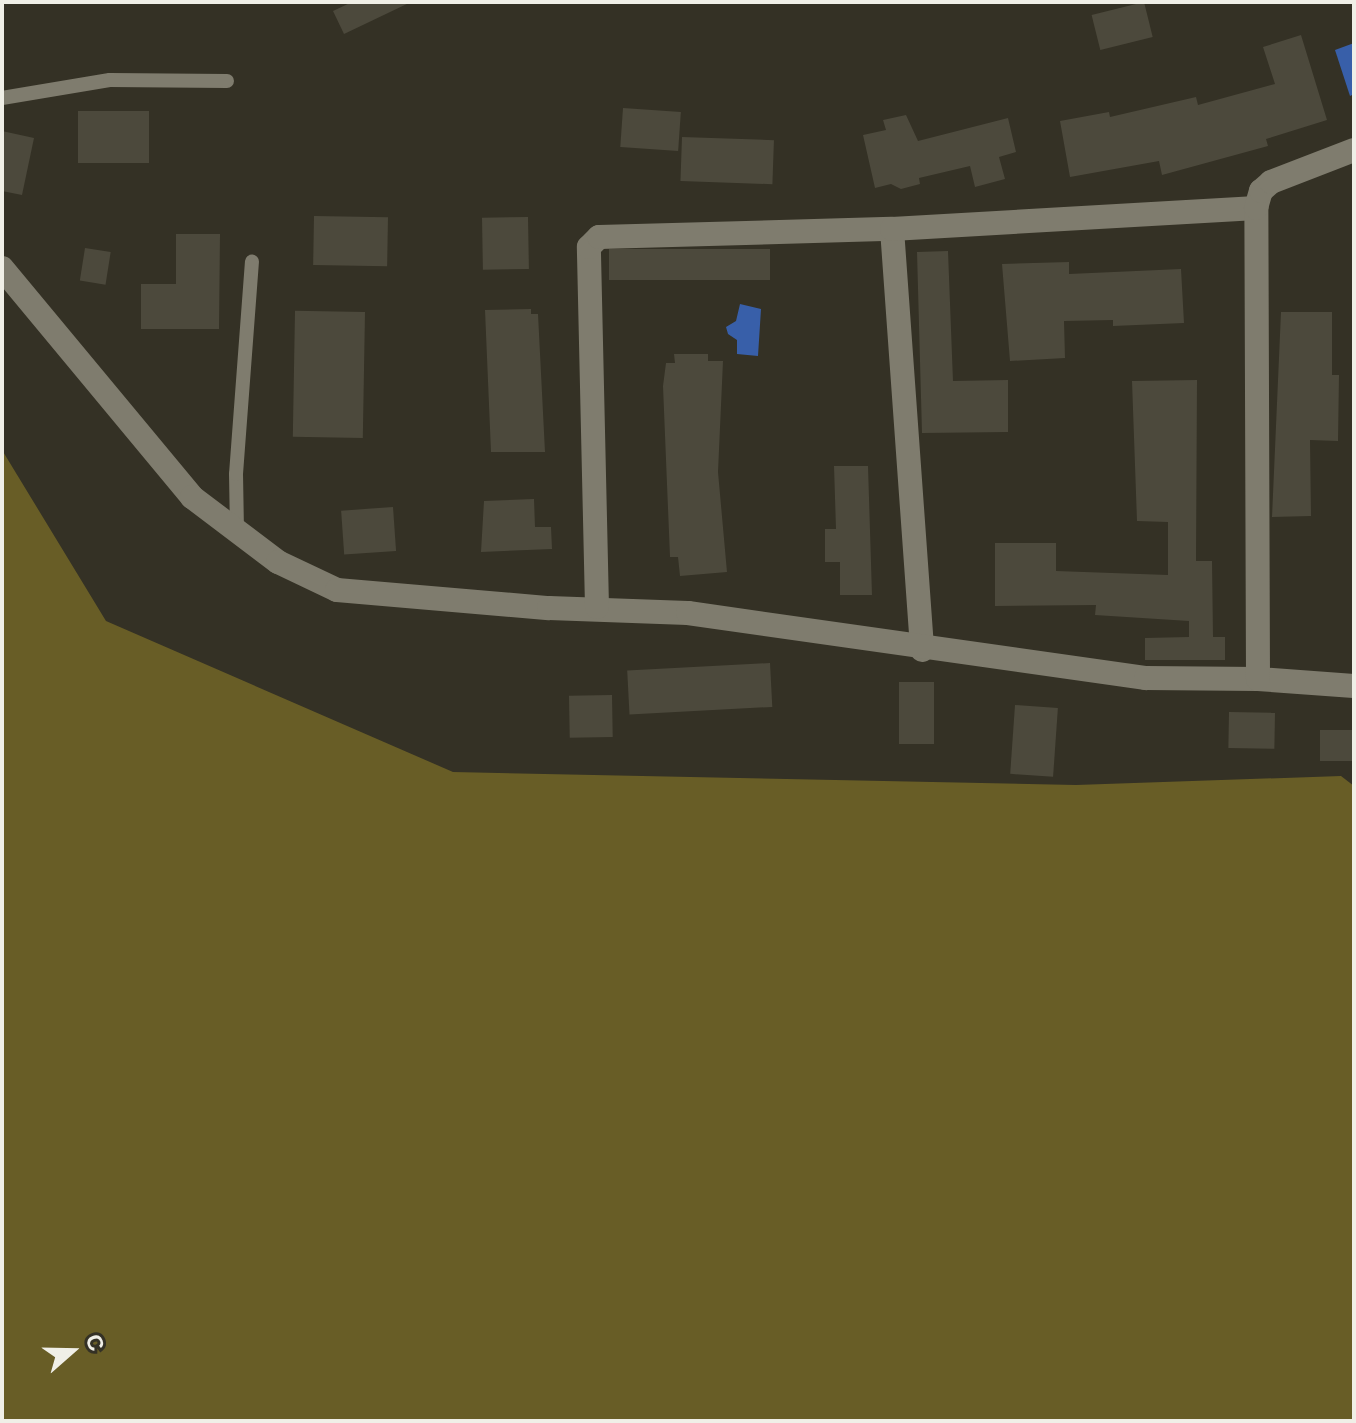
<!DOCTYPE html>
<html>
<head>
<meta charset="utf-8">
<style>
  body { margin:0 }
  #map { position:relative; width:1356px; height:1423px; overflow:hidden; background:#343125; font-family:Arial,sans-serif }
  div>[style] { position:absolute }
  [style*='--x'] { left:calc(var(--x)*1px); top:calc(var(--y)*1px); width:calc(var(--w)*1px); rotate:calc(var(--a)*1deg) }
  .forest>* { inset:0; background:#685d26 }
  .water>* { inset:0; background:#385fa9 }
  .building>* { inset:0; background:#4c493c; transform-origin:0 0 }
  .lane>* { height:14px; margin:-7px; padding:0 7px; transform-origin:7px; border-radius:7px; background:#7f7c6e }
  .street>* { height:24px; margin:-12px; padding:0 12px; transform-origin:12px; border-radius:12px; background:#7f7c6e }
  span { translate:-50% -50%; white-space:nowrap; text-align:center; line-height:1.15; -webkit-text-stroke:8px #343125; paint-order:stroke }
  .frame { position:absolute; inset:0; border:4px solid #f0efe7; pointer-events:none }
  .north { position:absolute; left:32px; top:1311px; width:80px; height:80px; -webkit-text-stroke:6px #343125; paint-order:stroke; rotate:70deg; font-size:22px; font-weight:700; line-height:32px; text-align:center; color:#f0efe7 }
  .north::after { content:''; display:block; margin:auto; width:28px; height:36px; background:#f0efe7; clip-path:polygon(50% 0,100% 100%,50% 72%,0 100%) }
</style>
</head>
<body>
<div id="map">
  <div class="forest">
    <i style="clip-path:polygon(2px 450px,106px 621px,453px 772px,1076px 785px,1341px 776px,1354px 786px,1354px 1421px,2px 1421px)"></i>
  </div>
  <div class="water">
    <i style="clip-path:polygon(1354px 43px,1354px 94px,1350px 96px,1335px 50px)"></i>
    <i style="clip-path:polygon(740px 304px,761px 309px,758px 356px,737px 354px,737px 340px,728px 334px,726px 327px,736px 321px)"></i>
  </div>
  <div class="building">
    <i style="clip-path:polygon(352px 2px,411px 2px,344px 34px,333px 11px)"></i>
    <i style="left:1144px;top:2px;width:36px;height:54px;rotate:76deg"></i>
    <i style="clip-path:polygon(1301px 35px,1327px 120px,1266px 139px,1268px 146px,1162px 175px,1159px 161px,1070px 177px,1060px 121px,1109px 112px,1110px 117px,1196px 97px,1198px 105px,1275px 84px,1263px 47px)"></i>
    <i style="left:623px;top:108px;width:58px;height:39px;rotate:4deg"></i>
    <i style="left:78px;top:111px;width:71px;height:52px"></i>
    <i style="clip-path:polygon(906px 115px,918px 141px,1008px 118px,1016px 152px,999px 157px,1005px 179px,975px 187px,970px 166px,919px 178px,920px 184px,901px 189px,891px 184px,875px 188px,863px 135px,886px 130px,883px 120px)"></i>
    <i style="clip-path:polygon(2px 131px,34px 138px,22px 195px,2px 191px)"></i>
    <i style="left:682px;top:137px;width:92px;height:44px;rotate:2deg"></i>
    <i style="left:314px;top:216px;width:74px;height:49px;rotate:1deg"></i>
    <i style="left:528px;top:217px;width:52px;height:46px;rotate:89deg"></i>
    <i style="clip-path:polygon(176px 234px,220px 234px,219px 329px,141px 329px,141px 284px,176px 284px)"></i>
    <i style="left:85px;top:248px;width:26px;height:33px;rotate:9deg"></i>
    <i style="left:770px;top:249px;width:31px;height:161px;rotate:90deg"></i>
    <i style="clip-path:polygon(948px 251px,953px 381px,1008px 380px,1008px 432px,922px 433px,917px 252px)"></i>
    <i style="clip-path:polygon(1069px 262px,1069px 274px,1181px 269px,1184px 323px,1113px 326px,1113px 320px,1064px 321px,1065px 358px,1010px 361px,1002px 264px)"></i>
    <i style="clip-path:polygon(531px 309px,531px 314px,538px 314px,545px 452px,491px 452px,485px 310px)"></i>
    <i style="left:365px;top:312px;width:126px;height:70px;rotate:91deg"></i>
    <i style="clip-path:polygon(1281px 312px,1332px 312px,1332px 375px,1339px 375px,1338px 441px,1310px 440px,1311px 516px,1272px 517px)"></i>
    <i style="clip-path:polygon(674px 354px,708px 354px,708px 361px,723px 361px,718px 472px,727px 572px,680px 576px,678px 557px,670px 557px,663px 386px,666px 363px,675px 363px)"></i>
    <i style="clip-path:polygon(1197px 380px,1196px 561px,1212px 561px,1213px 637px,1225px 637px,1225px 660px,1145px 660px,1145px 638px,1189px 637px,1189px 621px,1095px 615px,1096px 605px,995px 606px,995px 543px,1056px 543px,1056px 571px,1168px 575px,1168px 522px,1137px 521px,1132px 381px)"></i>
    <i style="clip-path:polygon(834px 466px,868px 466px,872px 595px,840px 595px,840px 562px,825px 562px,825px 529px,836px 529px)"></i>
    <i style="clip-path:polygon(534px 499px,535px 527px,551px 527px,552px 549px,481px 552px,484px 501px)"></i>
    <i style="left:393px;top:507px;width:44px;height:52px;rotate:86deg"></i>
    <i style="left:770px;top:663px;width:44px;height:143px;rotate:87deg"></i>
    <i style="left:934px;top:682px;width:62px;height:35px;rotate:90deg"></i>
    <i style="left:612px;top:695px;width:42px;height:43px;rotate:89deg"></i>
    <i style="left:1015px;top:705px;width:43px;height:69px;rotate:4deg"></i>
    <i style="left:1229px;top:712px;width:46px;height:36px;rotate:1deg"></i>
    <i style="left:1320px;top:730px;width:34px;height:31px"></i>
  </div>
  <div class="lane">
    <i style="--x:2;--y:98;--w:109;--a:-9.5"></i>
    <i style="--x:110;--y:80;--w:117;--a:0.5"></i>
    <i style="--x:237;--y:531;--w:57;--a:-91"></i>
    <i style="--x:236;--y:474;--w:213;--a:-85.7"></i>
  </div>
  <div class="street">
    <i style="--x:892;--y:229;--w:422;--a:85.9"></i>
    <i style="--x:2;--y:268;--w:298;--a:50.3"></i>
    <i style="--x:192;--y:497;--w:108;--a:37.1"></i>
    <i style="--x:278;--y:562;--w:65;--a:25.4"></i>
    <i style="--x:337;--y:590;--w:213;--a:4.9"></i>
    <i style="--x:549;--y:608;--w:139;--a:2.1"></i>
    <i style="--x:688;--y:613;--w:463;--a:8.1"></i>
    <i style="--x:1146;--y:678;--w:112;--a:0.5"></i>
    <i style="--x:1258;--y:679;--w:96;--a:4.2"></i>
    <i style="--x:597;--y:607;--w:360;--a:-91.3"></i>
    <i style="--x:589;--y:247;--w:14;--a:-45"></i>
    <i style="--x:599;--y:237;--w:293;--a:-1.6"></i>
    <i style="--x:892;--y:229;--w:365;--a:-3.3"></i>
    <i style="--x:1258;--y:679;--w:471;--a:-90.2"></i>
    <i style="--x:1256;--y:208;--w:18;--a:-74"></i>
    <i style="--x:1261;--y:191;--w:13;--a:-42"></i>
    <i style="--x:1271;--y:182;--w:89;--a:-21.1"></i>
  </div>
  <div class="frame"></div>
  <div class="north">С</div>
</div>
</body>
</html>
